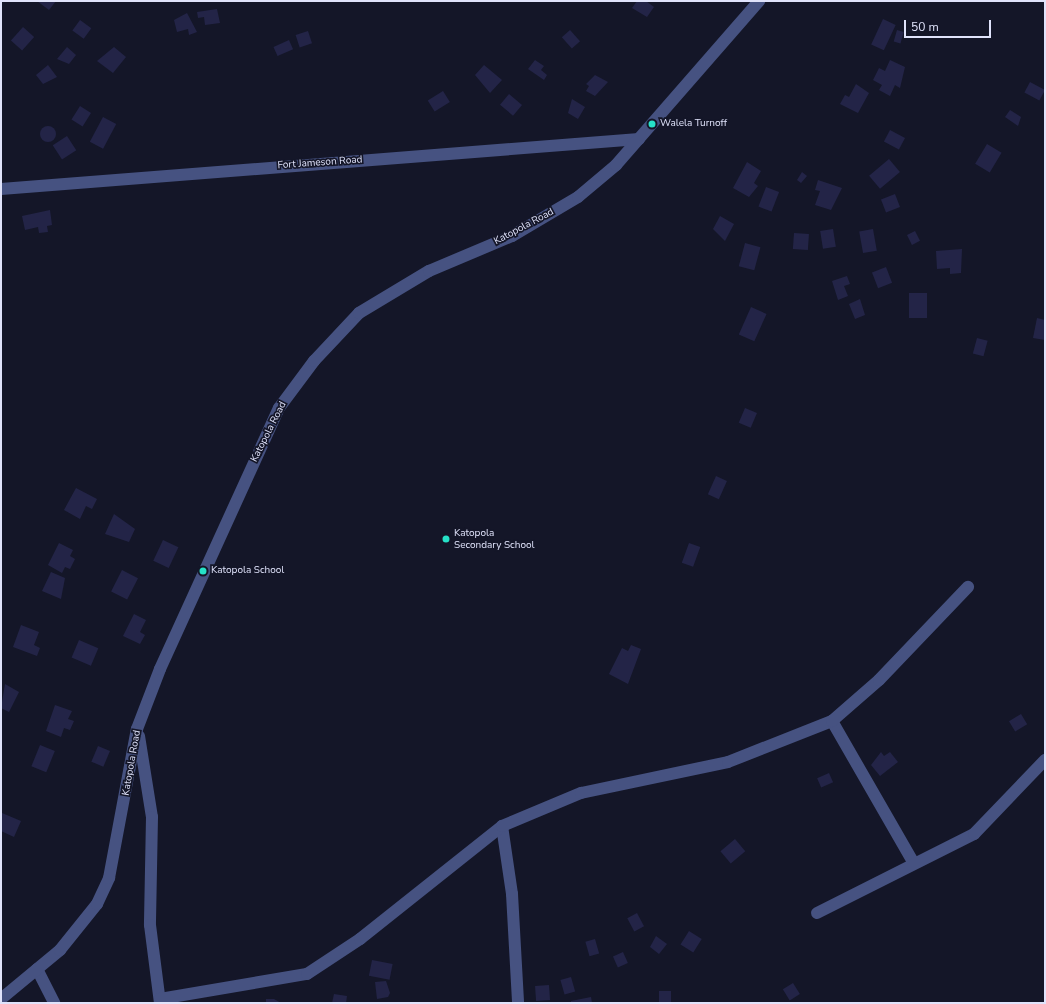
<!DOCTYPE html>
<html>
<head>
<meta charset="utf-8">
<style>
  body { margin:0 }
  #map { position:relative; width:1046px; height:1004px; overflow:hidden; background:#141628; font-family:"Nunito Sans",sans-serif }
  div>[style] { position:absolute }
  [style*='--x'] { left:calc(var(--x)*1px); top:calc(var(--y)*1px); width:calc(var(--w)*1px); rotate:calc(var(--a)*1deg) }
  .building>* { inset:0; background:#232447; transform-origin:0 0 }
  .round { border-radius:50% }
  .minor>* { height:12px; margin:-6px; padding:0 6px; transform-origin:6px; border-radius:6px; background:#465281 }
  .dots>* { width:11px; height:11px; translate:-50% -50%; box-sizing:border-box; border:2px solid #141628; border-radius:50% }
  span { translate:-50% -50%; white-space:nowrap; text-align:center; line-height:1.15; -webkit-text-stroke:3.5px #141628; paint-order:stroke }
  .poi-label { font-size:10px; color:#e0e3fb }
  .left { translate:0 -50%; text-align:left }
  .street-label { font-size:10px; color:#e0e3fb }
  .frame { position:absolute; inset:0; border:2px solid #e0e3fb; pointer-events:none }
  .scale { position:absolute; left:904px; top:20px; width:87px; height:18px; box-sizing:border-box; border:2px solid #e0e3fb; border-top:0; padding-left:5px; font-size:12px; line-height:14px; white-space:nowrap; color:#e0e3fb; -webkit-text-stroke:3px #141628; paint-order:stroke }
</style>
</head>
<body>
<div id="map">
  <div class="building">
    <i style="clip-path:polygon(37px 1px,56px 1px,49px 10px)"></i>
    <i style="clip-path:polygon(637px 1px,646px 1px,654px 7px,647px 17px,632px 8px)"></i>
    <i style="clip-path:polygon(217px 9px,220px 23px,205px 25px,204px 17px,198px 18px,197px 12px)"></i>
    <i style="clip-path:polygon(187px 13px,197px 32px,189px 35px,188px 29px,177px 32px,174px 20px)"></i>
    <i style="left:883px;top:19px;width:14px;height:28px;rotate:25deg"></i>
    <i style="left:80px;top:20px;width:14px;height:13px;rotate:36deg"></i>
    <i style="left:23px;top:27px;width:15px;height:18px;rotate:42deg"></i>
    <i style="left:570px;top:30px;width:15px;height:11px;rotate:48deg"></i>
    <i style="left:897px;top:30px;width:7px;height:12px;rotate:16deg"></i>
    <i style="left:308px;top:31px;width:13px;height:13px;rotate:72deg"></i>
    <i style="left:289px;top:40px;width:10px;height:17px;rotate:66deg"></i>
    <i style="clip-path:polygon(67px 47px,76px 55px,69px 64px,57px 59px)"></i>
    <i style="clip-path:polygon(114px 47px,126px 57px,113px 73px,97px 61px)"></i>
    <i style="clip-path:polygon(535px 60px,544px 66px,541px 70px,547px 75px,544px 80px,528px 69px)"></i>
    <i style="clip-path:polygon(890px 60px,905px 67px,900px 88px,895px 85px,890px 96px,879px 90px,882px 85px,873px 80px,879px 68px,885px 71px)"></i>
    <i style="clip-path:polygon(48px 65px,57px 77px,43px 84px,36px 75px)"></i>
    <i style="clip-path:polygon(484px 65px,502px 80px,490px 93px,475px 75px)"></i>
    <i style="clip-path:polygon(595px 75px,608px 82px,595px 96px,586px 91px,589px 86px,586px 84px)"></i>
    <i style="left:1030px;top:82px;width:17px;height:12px;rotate:28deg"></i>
    <i style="clip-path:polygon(856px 84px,869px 93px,858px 113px,840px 104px,845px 95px,849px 97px)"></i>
    <i style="left:443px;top:91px;width:13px;height:18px;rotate:58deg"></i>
    <i style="left:509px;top:94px;width:17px;height:14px;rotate:40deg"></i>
    <i style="clip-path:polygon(572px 99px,585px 107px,578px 119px,568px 113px)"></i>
    <i style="left:80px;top:106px;width:13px;height:16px;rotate:32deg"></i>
    <i style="clip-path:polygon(1010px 110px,1021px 117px,1018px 126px,1005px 117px)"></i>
    <i style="left:103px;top:117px;width:15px;height:28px;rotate:28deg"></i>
    <i class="round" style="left:40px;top:126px;width:16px;height:16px"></i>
    <i style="left:890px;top:130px;width:17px;height:13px;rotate:28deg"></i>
    <i style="left:67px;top:136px;width:17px;height:17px;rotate:57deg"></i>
    <i style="left:987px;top:144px;width:17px;height:23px;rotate:31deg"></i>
    <i style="left:889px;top:159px;width:17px;height:26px;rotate:50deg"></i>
    <i style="clip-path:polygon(747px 162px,761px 171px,754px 183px,758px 186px,749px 197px,733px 188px)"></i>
    <i style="clip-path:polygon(802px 172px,807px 176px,801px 183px,797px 180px)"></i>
    <i style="clip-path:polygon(818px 180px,842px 188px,831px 210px,815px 205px,820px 191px,815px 190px)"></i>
    <i style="left:766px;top:187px;width:14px;height:21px;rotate:21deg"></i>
    <i style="left:895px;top:194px;width:14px;height:15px;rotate:69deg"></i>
    <i style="clip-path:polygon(50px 210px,52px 225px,47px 226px,48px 232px,39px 233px,38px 227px,25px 230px,22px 216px)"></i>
    <i style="clip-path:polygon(720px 216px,734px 224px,725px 241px,713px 229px)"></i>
    <i style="left:833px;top:229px;width:18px;height:13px;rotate:81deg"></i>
    <i style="left:873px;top:229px;width:22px;height:14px;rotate:80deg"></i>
    <i style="left:915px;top:231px;width:11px;height:9px;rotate:63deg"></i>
    <i style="left:794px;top:233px;width:15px;height:16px;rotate:4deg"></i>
    <i style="left:745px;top:243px;width:16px;height:24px;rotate:15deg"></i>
    <i style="clip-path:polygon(962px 249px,961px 273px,950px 274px,950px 268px,937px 269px,936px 251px)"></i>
    <i style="left:886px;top:267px;width:17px;height:15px;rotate:69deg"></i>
    <i style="clip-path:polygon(847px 276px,850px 284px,844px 286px,848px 296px,838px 300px,832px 281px)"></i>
    <i style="left:909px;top:293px;width:18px;height:25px"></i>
    <i style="clip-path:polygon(860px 299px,865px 315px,855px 319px,849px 304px)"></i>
    <i style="left:751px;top:307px;width:17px;height:30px;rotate:24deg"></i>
    <i style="clip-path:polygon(1037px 318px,1045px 320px,1045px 340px,1033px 338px)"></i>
    <i style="left:977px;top:338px;width:11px;height:16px;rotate:15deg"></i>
    <i style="left:745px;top:408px;width:13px;height:16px;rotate:23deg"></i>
    <i style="left:716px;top:476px;width:12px;height:20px;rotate:24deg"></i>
    <i style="clip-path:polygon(76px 488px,97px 499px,92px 509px,86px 506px,80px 519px,64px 510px)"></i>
    <i style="clip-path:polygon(114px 514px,135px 529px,129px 542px,105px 534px)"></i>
    <i style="left:163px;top:540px;width:17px;height:23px;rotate:25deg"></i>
    <i style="clip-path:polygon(59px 543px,73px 550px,70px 556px,75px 559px,70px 569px,65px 567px,62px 573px,48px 565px)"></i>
    <i style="left:689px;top:543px;width:12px;height:21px;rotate:20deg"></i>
    <i style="left:122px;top:570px;width:18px;height:24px;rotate:27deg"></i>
    <i style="clip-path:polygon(51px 572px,65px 578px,61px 599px,42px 591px)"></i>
    <i style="clip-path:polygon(134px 614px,146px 620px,140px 632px,145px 635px,140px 644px,123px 636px)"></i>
    <i style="clip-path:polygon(21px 625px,39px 632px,34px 645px,40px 648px,37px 656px,13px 647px)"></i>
    <i style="left:79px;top:640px;width:21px;height:19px;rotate:23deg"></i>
    <i style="clip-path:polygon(631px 645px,641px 649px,628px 684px,609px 674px,622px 648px,628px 651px)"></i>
    <i style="clip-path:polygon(5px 684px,19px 692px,9px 712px,1px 708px)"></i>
    <i style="clip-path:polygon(55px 705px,72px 711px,68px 719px,74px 721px,70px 730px,64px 728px,61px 737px,46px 731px)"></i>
    <i style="left:1021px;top:714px;width:12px;height:14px;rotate:59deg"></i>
    <i style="left:40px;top:745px;width:16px;height:23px;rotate:22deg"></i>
    <i style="left:98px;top:746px;width:13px;height:17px;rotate:23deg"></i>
    <i style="clip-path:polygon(881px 752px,884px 756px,890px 752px,898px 762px,880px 776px,871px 765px)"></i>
    <i style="left:829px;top:773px;width:10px;height:13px;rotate:66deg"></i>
    <i style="clip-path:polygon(2px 813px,21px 821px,14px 837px,1px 831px)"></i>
    <i style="left:735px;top:839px;width:16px;height:19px;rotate:50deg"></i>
    <i style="left:637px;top:913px;width:15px;height:11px;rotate:62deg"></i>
    <i style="left:689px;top:931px;width:15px;height:16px;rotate:32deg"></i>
    <i style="clip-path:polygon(656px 936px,667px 944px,659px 954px,650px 947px)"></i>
    <i style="left:595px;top:939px;width:15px;height:10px;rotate:74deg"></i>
    <i style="left:623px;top:952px;width:12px;height:11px;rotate:66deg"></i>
    <i style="left:372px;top:960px;width:21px;height:16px;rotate:11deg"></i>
    <i style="left:571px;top:977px;width:15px;height:11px;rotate:74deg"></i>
    <i style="clip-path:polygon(386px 981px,390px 993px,388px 997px,377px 999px,375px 982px)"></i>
    <i style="left:793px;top:983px;width:13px;height:12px;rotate:58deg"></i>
    <i style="left:549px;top:985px;width:15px;height:14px;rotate:86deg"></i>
    <i style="left:659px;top:991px;width:12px;height:12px"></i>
    <i style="clip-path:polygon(334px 994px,347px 996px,346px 1003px,332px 1003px)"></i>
    <i style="clip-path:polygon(591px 997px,592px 1003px,571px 1003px,571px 1001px)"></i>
    <i style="clip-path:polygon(266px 999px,274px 999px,281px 1003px,266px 1003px)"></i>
  </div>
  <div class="minor">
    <i style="--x:1;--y:189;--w:640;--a:-4.48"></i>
    <i style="--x:832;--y:721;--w:163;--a:60.1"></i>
    <i style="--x:139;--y:736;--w:82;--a:80.9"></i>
    <i style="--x:152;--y:817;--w:108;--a:91.1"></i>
    <i style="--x:150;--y:925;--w:79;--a:82.7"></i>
    <i style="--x:502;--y:826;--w:69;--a:81.6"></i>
    <i style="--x:512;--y:894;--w:109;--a:86.8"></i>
    <i style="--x:817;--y:913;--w:176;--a:-26.7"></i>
    <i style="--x:974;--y:834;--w:103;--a:-46.2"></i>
    <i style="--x:37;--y:969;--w:38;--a:63"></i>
    <i style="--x:1;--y:999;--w:77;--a:-39.7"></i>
    <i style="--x:60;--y:950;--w:59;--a:-51.2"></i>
    <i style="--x:97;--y:904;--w:29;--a:-65"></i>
    <i style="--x:109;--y:878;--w:152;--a:-79.4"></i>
    <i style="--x:137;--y:729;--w:64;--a:-69"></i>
    <i style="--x:160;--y:669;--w:287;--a:-65.5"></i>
    <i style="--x:279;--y:408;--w:59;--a:-53.3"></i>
    <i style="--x:314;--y:361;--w:66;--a:-46.8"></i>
    <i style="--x:359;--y:313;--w:82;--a:-31"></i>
    <i style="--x:429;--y:271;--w:90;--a:-22.9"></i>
    <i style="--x:512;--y:236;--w:77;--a:-30.6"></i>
    <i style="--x:578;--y:197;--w:50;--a:-40.1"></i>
    <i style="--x:616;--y:165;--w:218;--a:-48.9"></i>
    <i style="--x:160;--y:999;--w:149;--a:-9.7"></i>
    <i style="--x:307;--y:974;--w:64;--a:-33.4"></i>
    <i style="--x:360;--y:939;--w:181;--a:-38.5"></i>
    <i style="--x:502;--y:826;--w:86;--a:-22.7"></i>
    <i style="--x:581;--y:793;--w:150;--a:-11.9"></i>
    <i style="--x:728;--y:762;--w:112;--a:-21.5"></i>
    <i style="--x:832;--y:721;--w:62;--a:-41.1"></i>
    <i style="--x:879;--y:680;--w:129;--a:-46.3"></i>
  </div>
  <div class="dots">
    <i style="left:652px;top:124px;background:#26e1c7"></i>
    <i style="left:446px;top:539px;background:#26e1c7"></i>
    <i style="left:203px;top:571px;background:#26e1c7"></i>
  </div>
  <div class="poi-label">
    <span class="left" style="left:660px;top:124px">Walela Turnoff</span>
    <span class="left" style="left:454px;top:539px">Katopola<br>Secondary School</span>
    <span class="left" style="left:211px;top:571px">Katopola School</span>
  </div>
  <div class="street-label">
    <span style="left:320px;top:163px;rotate:-4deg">Fort Jameson Road</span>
    <span style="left:524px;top:227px;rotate:-28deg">Katopola Road</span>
    <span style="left:269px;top:432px;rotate:-63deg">Katopola Road</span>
    <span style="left:132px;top:763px;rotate:-80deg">Katopola Road</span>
  </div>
  <div class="frame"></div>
  <div class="scale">50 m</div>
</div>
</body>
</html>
